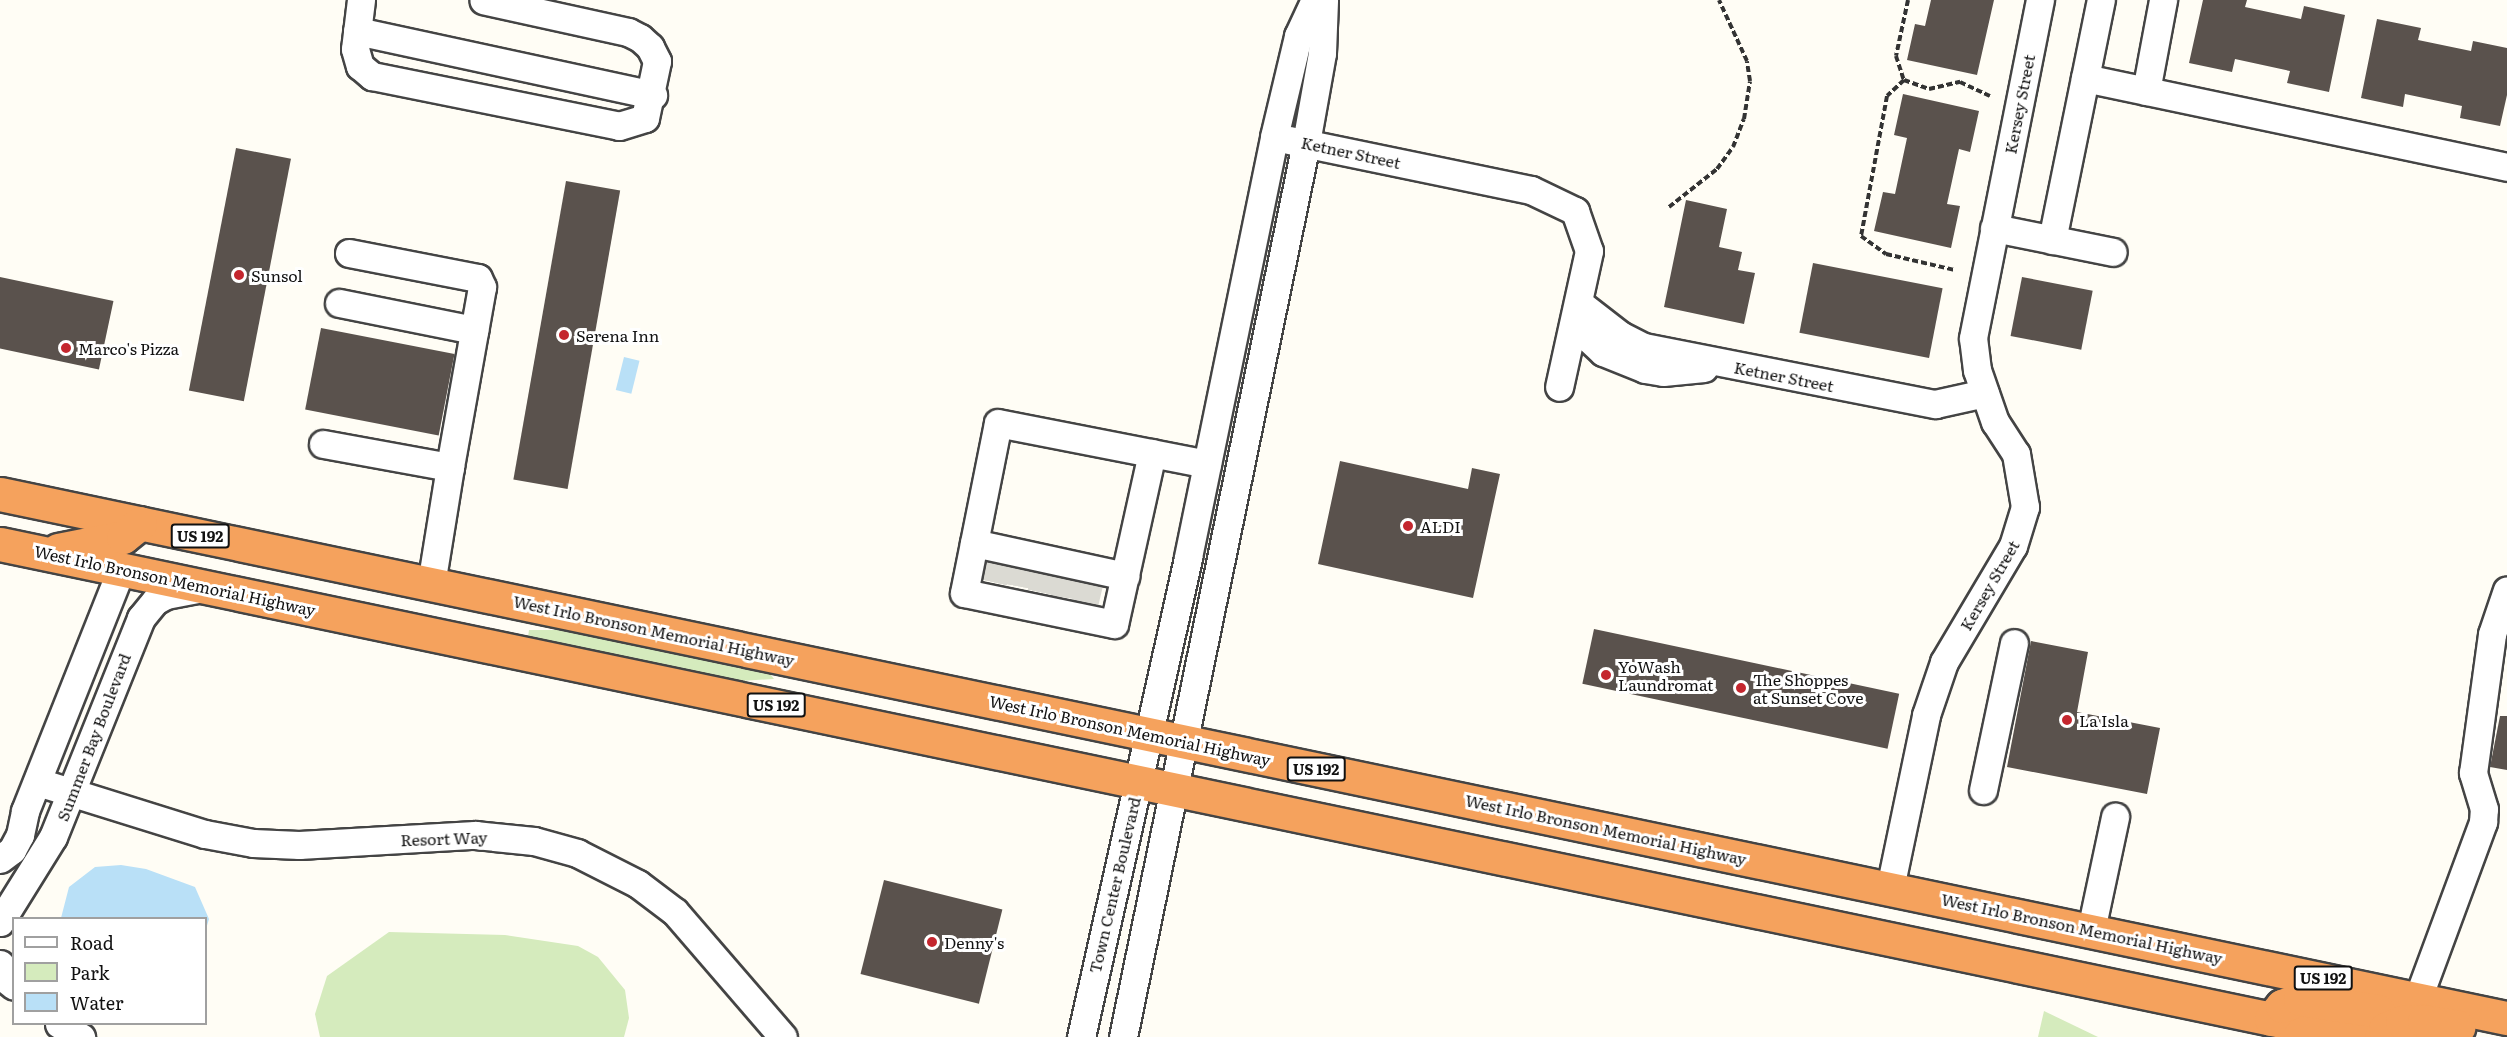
<!DOCTYPE html>
<html>
<head>
<meta charset="utf-8">
<style>
  body { margin:0 }
  #map { position:relative; width:2507px; height:1037px; overflow:hidden; background:#fffdf5; font-family:Literata,serif }
  div>[style] { position:absolute }
  [style*='--x'] { left:calc(var(--x)*1px); top:calc(var(--y)*1px); width:calc(var(--w)*1px); rotate:calc(var(--a)*1deg) }
  .green>* { inset:0; background:#d5ebbd }
  .water>* { inset:0; background:#b9e0f7; transform-origin:0 0 }
  .building>* { inset:0; background:#5a524d; transform-origin:0 0 }
  .minor-tunnel>* { height:27px; margin-top:-13.5px; transform-origin:0; background:repeating-linear-gradient(90deg,#dbdad3 0 27px,transparent 0 41px) }
  .path>* { height:4px; margin-top:-2px; transform-origin:0; background:repeating-linear-gradient(90deg,#333 0 6px,transparent 0 9px) }
  .roads { filter:drop-shadow(2px 0 #444) drop-shadow(-2px 0 #444) drop-shadow(0 2px #444) drop-shadow(0 -2px #444) }
  .minor>* { height:27px; margin:-13.5px; padding:0 13.5px; transform-origin:13.5px; border-radius:13.5px; background:#fff }
  .highway>* { height:33px; margin:-16.5px; padding:0 16.5px; transform-origin:16.5px; border-radius:16.5px; background:#f5a25d }
  .dots>* { width:16px; height:16px; translate:-50% -50%; box-sizing:border-box; border:3px solid #fff; border-radius:50% }
  span { translate:-50% -50%; white-space:nowrap; text-align:center; line-height:1.15; -webkit-text-stroke:6px #fff; paint-order:stroke }
  .shield-label span { padding:2px 4px; background:#fff; border:2px solid; border-radius:4px; -webkit-text-stroke-width:0 }
  .shield-label { font-size:15px; color:#111; font-weight:700 }
  .street-label { font-size:16px; color:#111 }
  .poi-label { font-size:16px; color:#111 }
  .left { translate:0 -50%; text-align:left }
  .legend { position:absolute; left:12px; top:917px; width:195px; height:108px; box-sizing:border-box; background:#fff; border:2px solid #a0a0a0; margin:0; padding:8px 10px; list-style:none; font-size:18px; color:#111 }
  .legend li { display:flex; align-items:center; gap:12px; height:30px }
  .legend b { width:30px; border:2px solid #a0a0a0 }
</style>
</head>
<body>
<div id="map">
  <div class="green">
    <i style="clip-path:polygon(529px 630px,572px 630px,768px 671px,774px 679px,739px 681px,528px 637px)"></i>
    <i style="clip-path:polygon(389px 932px,505px 935px,578px 946px,598px 957px,625px 990px,629px 1018px,624px 1037px,320px 1037px,315px 1014px,327px 976px)"></i>
    <i style="clip-path:polygon(2044px 1011px,2098px 1037px,2038px 1037px)"></i>
  </div>
  <div class="water">
    <i style="left:624px;top:357px;width:16px;height:34px;rotate:14deg"></i>
    <i style="clip-path:polygon(121px 865px,146px 869px,195px 887px,209px 919px,206px 929px,206px 918px,61px 918px,69px 887px,95px 867px)"></i>
  </div>
  <div class="building">
    <i style="clip-path:polygon(1931px 0,1994px 0,1977px 75px,1907px 60px,1915px 24px,1925px 26px)"></i>
    <i style="clip-path:polygon(2203px 0,2247px 0,2245px 7px,2301px 19px,2304px 6px,2345px 15px,2329px 92px,2287px 83px,2290px 71px,2235px 59px,2232px 72px,2189px 63px)"></i>
    <i style="clip-path:polygon(2377px 19px,2421px 28px,2418px 40px,2471px 51px,2473px 41px,2507px 48px,2507px 95px,2500px 126px,2460px 118px,2462px 106px,2405px 94px,2403px 107px,2361px 98px)"></i>
    <i style="clip-path:polygon(1903px 94px,1979px 111px,1970px 152px,1959px 149px,1947px 204px,1960px 206px,1951px 248px,1874px 231px,1883px 192px,1895px 194px,1907px 138px,1894px 135px)"></i>
    <i style="left:236px;top:148px;width:56px;height:247px;rotate:11deg"></i>
    <i style="left:566px;top:181px;width:55px;height:303px;rotate:10deg"></i>
    <i style="clip-path:polygon(1686px 200px,1727px 209px,1719px 247px,1742px 252px,1738px 270px,1755px 273px,1744px 324px,1664px 307px)"></i>
    <i style="left:1813px;top:263px;width:132px;height:71px;rotate:11deg"></i>
    <i style="left:0;top:277px;width:116px;height:70px;rotate:12deg"></i>
    <i style="left:2022px;top:277px;width:72px;height:60px;rotate:11deg"></i>
    <i style="left:321px;top:328px;width:136px;height:83px;rotate:11deg"></i>
    <i style="clip-path:polygon(1340px 461px,1468px 489px,1472px 468px,1500px 474px,1473px 598px,1318px 564px)"></i>
    <i style="left:1594px;top:629px;width:312px;height:56px;rotate:12deg"></i>
    <i style="clip-path:polygon(2031px 641px,2088px 652px,2077px 712px,2160px 728px,2147px 794px,2007px 767px)"></i>
    <i style="clip-path:polygon(2500px 716px,2507px 716px,2507px 770px,2490px 767px)"></i>
    <i style="left:884px;top:880px;width:122px;height:97px;rotate:14deg"></i>
  </div>
  <div class="minor-tunnel">
    <i style="--x:994;--y:582;--w:23;--a:-77"></i>
    <i style="--x:1018;--y:586;--w:21;--a:-79"></i>
    <i style="--x:1041;--y:592;--w:25;--a:-78"></i>
    <i style="--x:1064;--y:597;--w:24;--a:-81"></i>
    <i style="--x:1085;--y:603;--w:27;--a:-77"></i>
  </div>
  <div class="path">
    <i style="--x:1908;--y:0;--w:57;--a:102.1"></i>
    <i style="--x:1896;--y:56;--w:25;--a:72"></i>
    <i style="--x:1904;--y:80;--w:23;--a:137"></i>
    <i style="--x:1887;--y:96;--w:142;--a:100.5"></i>
    <i style="--x:1861;--y:236;--w:31;--a:36"></i>
    <i style="--x:1886;--y:254;--w:71;--a:13.1"></i>
    <i style="--x:1904;--y:80;--w:27;--a:20"></i>
    <i style="--x:1929;--y:89;--w:32;--a:-13"></i>
    <i style="--x:1960;--y:82;--w:33;--a:25"></i>
    <i style="--x:1669;--y:207;--w:61;--a:-38.4"></i>
    <i style="--x:1717;--y:169;--w:27;--a:-54"></i>
    <i style="--x:1733;--y:147;--w:30;--a:-69"></i>
    <i style="--x:1744;--y:119;--w:38;--a:-81"></i>
    <i style="--x:1750;--y:81;--w:20;--a:-99"></i>
    <i style="--x:1747;--y:61;--w:67;--a:-114.7"></i>
  </div>
  <div class="roads">
    <div class="minor">
      <i style="--x:361;--y:0;--w:49;--a:97"></i>
      <i style="--x:355;--y:49;--w:18;--a:74"></i>
      <i style="--x:360;--y:66;--w:16;--a:40"></i>
      <i style="--x:372;--y:76;--w:252;--a:11.4"></i>
      <i style="--x:619;--y:126;--w:27;--a:-17"></i>
      <i style="--x:645;--y:118;--w:58;--a:-78.1"></i>
      <i style="--x:657;--y:61;--w:16;--a:-117"></i>
      <i style="--x:650;--y:47;--w:13;--a:-138"></i>
      <i style="--x:640;--y:38;--w:13;--a:-153"></i>
      <i style="--x:628;--y:32;--w:148;--a:-167.6"></i>
      <i style="--x:357;--y:31;--w:303;--a:12.2"></i>
      <i style="--x:2085;--y:78;--w:431;--a:11.9"></i>
      <i style="--x:2146;--y:91;--w:93;--a:-79.4"></i>
      <i style="--x:1289;--y:140;--w:247;--a:11.7"></i>
      <i style="--x:1531;--y:190;--w:49;--a:25.5"></i>
      <i style="--x:1575;--y:211;--w:42;--a:70.7"></i>
      <i style="--x:1589;--y:251;--w:139;--a:102.4"></i>
      <i style="--x:1994;--y:228;--w:121;--a:11.4"></i>
      <i style="--x:2052;--y:240;--w:245;--a:-78.5"></i>
      <i style="--x:349;--y:253;--w:131;--a:11"></i>
      <i style="--x:478;--y:278;--w:10;--a:66"></i>
      <i style="--x:482;--y:287;--w:183;--a:100.1"></i>
      <i style="--x:339;--y:303;--w:138;--a:11.3"></i>
      <i style="--x:1580;--y:304;--w:51;--a:37.8"></i>
      <i style="--x:1620;--y:335;--w:27;--a:27"></i>
      <i style="--x:1644;--y:347;--w:297;--a:11.1"></i>
      <i style="--x:1935;--y:404;--w:51;--a:-12.4"></i>
      <i style="--x:1580;--y:305;--w:35;--a:75"></i>
      <i style="--x:1589;--y:339;--w:19;--a:43"></i>
      <i style="--x:1603;--y:352;--w:45;--a:22"></i>
      <i style="--x:1645;--y:369;--w:18;--a:9"></i>
      <i style="--x:1663;--y:372;--w:41;--a:-5.6"></i>
      <i style="--x:323;--y:444;--w:129;--a:10.3"></i>
      <i style="--x:450;--y:467;--w:119;--a:99.2"></i>
      <i style="--x:1152;--y:453;--w:175;--a:102.5"></i>
      <i style="--x:1114;--y:624;--w:153;--a:-168.3"></i>
      <i style="--x:964;--y:593;--w:173;--a:-78.7"></i>
      <i style="--x:998;--y:423;--w:213;--a:11.1"></i>
      <i style="--x:974;--y:543;--w:155;--a:12.3"></i>
      <i style="--x:38;--y:782;--w:175;--a:17.3"></i>
      <i style="--x:205;--y:834;--w:49;--a:10.6"></i>
      <i style="--x:253;--y:843;--w:46;--a:2.5"></i>
      <i style="--x:299;--y:845;--w:176;--a:-3.3"></i>
      <i style="--x:475;--y:835;--w:59;--a:5.8"></i>
      <i style="--x:534;--y:841;--w:45;--a:15.6"></i>
      <i style="--x:577;--y:853;--w:68;--a:26.9"></i>
      <i style="--x:638;--y:884;--w:46;--a:37.1"></i>
      <i style="--x:675;--y:912;--w:165;--a:49.2"></i>
      <i style="--x:1983;--y:790;--w:150;--a:-78.1"></i>
      <i style="--x:0;--y:859;--w:15;--a:-37"></i>
      <i style="--x:12;--y:850;--w:17;--a:-62"></i>
      <i style="--x:20;--y:835;--w:25;--a:-78"></i>
      <i style="--x:25;--y:811;--w:259;--a:-68.3"></i>
      <i style="--x:1890;--y:888;--w:177;--a:-78.2"></i>
      <i style="--x:1926;--y:715;--w:56;--a:-71.2"></i>
      <i style="--x:1944;--y:662;--w:135;--a:-59.3"></i>
      <i style="--x:2013;--y:546;--w:41;--a:-72.9"></i>
      <i style="--x:2025;--y:507;--w:54;--a:-99.6"></i>
      <i style="--x:2016;--y:454;--w:38;--a:-123"></i>
      <i style="--x:1995;--y:422;--w:55;--a:-109.1"></i>
      <i style="--x:1977;--y:370;--w:32;--a:-97"></i>
      <i style="--x:1973;--y:338;--w:345;--a:-78.8"></i>
      <i style="--x:0;--y:922;--w:100;--a:-58.1"></i>
      <i style="--x:53;--y:837;--w:236;--a:-68.1"></i>
      <i style="--x:141;--y:618;--w:22;--a:-51"></i>
      <i style="--x:155;--y:601;--w:13;--a:-29"></i>
      <i style="--x:166;--y:595;--w:36;--a:-11"></i>
      <i style="--x:2091;--y:930;--w:116;--a:-78"></i>
      <i style="--x:0;--y:964;--w:13;--a:77"></i>
      <i style="--x:3;--y:977;--w:14;--a:39"></i>
      <i style="--x:2418;--y:998;--w:188;--a:-69.7"></i>
      <i style="--x:2483;--y:822;--w:13;--a:-86"></i>
      <i style="--x:2484;--y:809;--w:38;--a:-107"></i>
      <i style="--x:2473;--y:773;--w:140;--a:-82.2"></i>
      <i style="--x:2492;--y:634;--w:46;--a:-71.2"></i>
      <i style="--x:59;--y:1024;--w:26;--a:31"></i>
      <i style="--x:1081;--y:1037;--w:492;--a:-77.4"></i>
      <i style="--x:1188;--y:557;--w:429;--a:-78.4"></i>
      <i style="--x:1274;--y:137;--w:104;--a:-76.6"></i>
      <i style="--x:1298;--y:36;--w:40;--a:-65"></i>
      <i style="--x:1123;--y:1037;--w:913;--a:-78.43"></i>
      <i style="--x:1306;--y:143;--w:91;--a:-79.9"></i>
      <i style="--x:1322;--y:53;--w:53;--a:-87.8"></i>
    </div>
    <div class="highway">
      <i style="--x:0;--y:494;--w:2561;--a:11.81"></i>
      <i style="--x:0;--y:544;--w:2409;--a:11.81"></i>
      <i style="--x:58;--y:550;--w:66;--a:-11.3"></i>
      <i style="--x:123;--y:537;--w:22;--a:-39"></i>
      <i style="--x:2271;--y:1019;--w:17;--a:-50"></i>
      <i style="--x:2282;--y:1006;--w:19;--a:-21"></i>
      <i style="--x:2300;--y:999;--w:79;--a:8.7"></i>
      <i style="--x:2381;--y:1037;--w:9;--a:-63"></i>
      <i style="--x:2385;--y:1029;--w:18;--a:-22"></i>
      <i style="--x:2402;--y:1022;--w:22;--a:-3"></i>
      <i style="--x:2424;--y:1021;--w:35;--a:10"></i>
    </div>
  </div>
  <div class="dots">
    <i style="left:239px;top:275px;background:#c4262e"></i>
    <i style="left:564px;top:335px;background:#c4262e"></i>
    <i style="left:66px;top:348px;background:#c4262e"></i>
    <i style="left:1408px;top:526px;background:#c4262e"></i>
    <i style="left:1606px;top:675px;background:#c4262e"></i>
    <i style="left:1741px;top:688px;background:#c4262e"></i>
    <i style="left:2067px;top:720px;background:#c4262e"></i>
    <i style="left:932px;top:942px;background:#c4262e"></i>
  </div>
  <div class="shield-label">
    <span style="left:200px;top:536px">US 192</span>
    <span style="left:776px;top:705px">US 192</span>
    <span style="left:1316px;top:769px">US 192</span>
    <span style="left:2323px;top:978px">US 192</span>
  </div>
  <div class="street-label">
    <span style="left:2019px;top:104px;rotate:-79deg">Kersey Street</span>
    <span style="left:1351px;top:152px;rotate:12deg">Ketner Street</span>
    <span style="left:1784px;top:376px;rotate:11deg">Ketner Street</span>
    <span style="left:175px;top:580px;rotate:12deg">West Irlo Bronson Memorial Highway</span>
    <span style="left:1989px;top:585px;rotate:-60deg">Kersey Street</span>
    <span style="left:654px;top:630px;rotate:12deg">West Irlo Bronson Memorial Highway</span>
    <span style="left:1130px;top:730px;rotate:12deg">West Irlo Bronson Memorial Highway</span>
    <span style="left:93px;top:737px;rotate:-69deg">Summer Bay Boulevard</span>
    <span style="left:1606px;top:829px;rotate:12deg">West Irlo Bronson Memorial Highway</span>
    <span style="left:444px;top:838px;rotate:-2deg">Resort Way</span>
    <span style="left:1114px;top:885px;rotate:-77deg">Town Center Boulevard</span>
    <span style="left:2082px;top:928px;rotate:12deg">West Irlo Bronson Memorial Highway</span>
  </div>
  <div class="poi-label">
    <span class="left" style="left:251px;top:275px">Sunsol</span>
    <span class="left" style="left:576px;top:335px">Serena Inn</span>
    <span class="left" style="left:78px;top:348px">Marco's Pizza</span>
    <span class="left" style="left:1420px;top:526px">ALDI</span>
    <span class="left" style="left:1618px;top:675px">YoWash<br>Laundromat</span>
    <span class="left" style="left:1753px;top:688px">The Shoppes<br>at Sunset Cove</span>
    <span class="left" style="left:2079px;top:720px">La Isla</span>
    <span class="left" style="left:944px;top:942px">Denny's</span>
  </div>
  <ul class="legend">
  <li><b style="height:8px;background:#fff"></b>Road</li>
  <li><b style="height:16px;background:#d5ebbd"></b>Park</li>
  <li><b style="height:16px;background:#b9e0f7"></b>Water</li>
  </ul>
</div>
</body>
</html>
